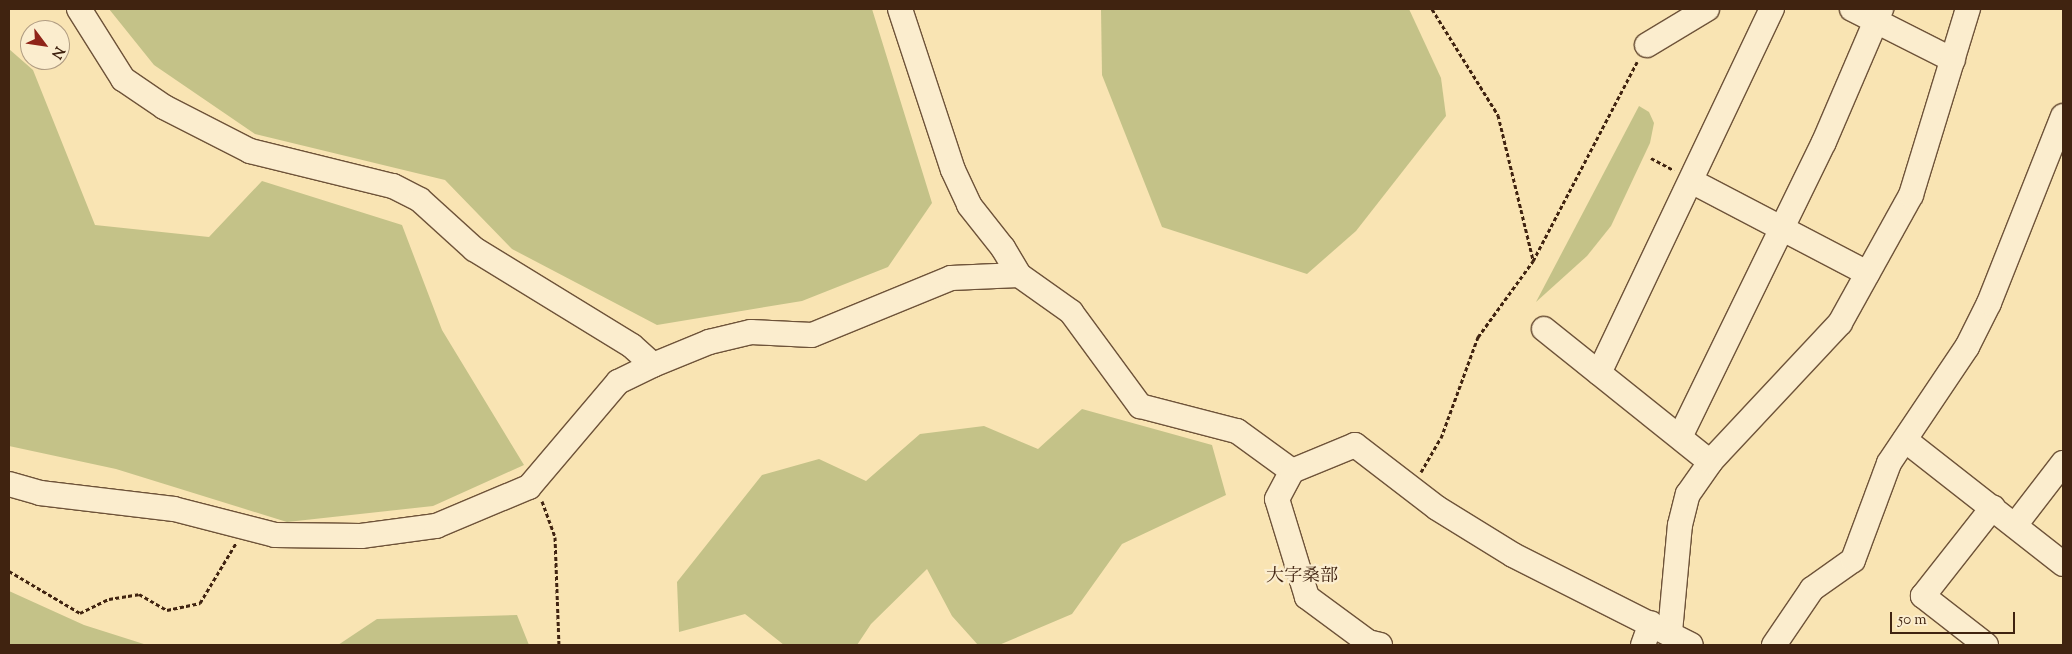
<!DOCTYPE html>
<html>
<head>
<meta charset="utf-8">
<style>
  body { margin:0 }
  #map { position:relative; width:2072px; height:654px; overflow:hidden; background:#f9e4b3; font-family:"Sorts Mill Goudy","Noto Serif JP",serif }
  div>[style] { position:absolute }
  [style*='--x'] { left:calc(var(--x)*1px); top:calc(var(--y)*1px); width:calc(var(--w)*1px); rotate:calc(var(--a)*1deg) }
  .green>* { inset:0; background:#c4c288 }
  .path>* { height:3px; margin-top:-1.5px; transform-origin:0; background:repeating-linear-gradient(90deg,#402310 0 4px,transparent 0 6.5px) }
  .roads { filter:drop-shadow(1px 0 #6e5339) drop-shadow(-1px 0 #6e5339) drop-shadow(0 1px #6e5339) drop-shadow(0 -1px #6e5339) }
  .minor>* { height:24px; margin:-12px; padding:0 12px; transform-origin:12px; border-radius:12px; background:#fbedce }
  span { translate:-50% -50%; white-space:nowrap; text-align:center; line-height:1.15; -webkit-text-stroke:4.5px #fbedce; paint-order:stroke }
  .quarter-label { font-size:18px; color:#402310 }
  .frame { position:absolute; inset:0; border:10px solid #402310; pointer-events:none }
  .north { position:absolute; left:20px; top:20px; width:50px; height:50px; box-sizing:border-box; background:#fbedce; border:1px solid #b09c82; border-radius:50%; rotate:121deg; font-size:14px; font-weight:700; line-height:20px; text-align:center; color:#402310 }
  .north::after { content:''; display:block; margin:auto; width:18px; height:22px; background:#8f2418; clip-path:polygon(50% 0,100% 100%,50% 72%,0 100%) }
  .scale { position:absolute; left:1890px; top:612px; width:125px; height:22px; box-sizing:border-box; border:2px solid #402310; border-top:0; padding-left:6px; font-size:15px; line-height:18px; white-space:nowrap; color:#402310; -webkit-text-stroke:4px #fbedce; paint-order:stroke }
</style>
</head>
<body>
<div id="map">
  <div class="green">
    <i style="clip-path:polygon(109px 9px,872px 9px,932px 203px,888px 267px,802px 301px,657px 325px,512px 249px,445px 180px,255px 134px,154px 65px)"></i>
    <i style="clip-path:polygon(1101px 9px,1409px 9px,1441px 78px,1446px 116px,1356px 231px,1307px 274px,1162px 227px,1102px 75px)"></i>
    <i style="clip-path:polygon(9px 49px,33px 70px,95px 225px,209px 237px,262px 181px,402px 225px,442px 330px,524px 465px,433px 506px,287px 522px,116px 469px,9px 446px)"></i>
    <i style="clip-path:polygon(1639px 106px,1649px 112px,1654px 123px,1650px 143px,1611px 226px,1587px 256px,1536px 302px)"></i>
    <i style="clip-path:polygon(1082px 409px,1212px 445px,1226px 495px,1122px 544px,1072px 614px,999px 645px,978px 645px,952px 616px,927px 569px,871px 624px,857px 645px,784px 645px,745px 614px,679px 632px,677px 582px,762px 475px,819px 459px,866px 481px,920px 434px,984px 426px,1038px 449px)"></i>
    <i style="clip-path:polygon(9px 591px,84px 625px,147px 645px,9px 645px)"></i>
    <i style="clip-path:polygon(517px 615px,529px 645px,338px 645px,377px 619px)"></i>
  </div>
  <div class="path">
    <i style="--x:1432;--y:9;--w:125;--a:58.1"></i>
    <i style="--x:1498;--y:115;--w:149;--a:76.4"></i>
    <i style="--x:1651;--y:158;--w:26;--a:28"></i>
    <i style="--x:1421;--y:472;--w:39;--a:-60"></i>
    <i style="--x:1441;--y:438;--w:108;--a:-69.9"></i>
    <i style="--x:1478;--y:337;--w:94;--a:-54.1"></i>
    <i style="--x:1533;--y:261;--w:225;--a:-62.4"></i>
    <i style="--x:542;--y:501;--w:38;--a:70"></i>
    <i style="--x:555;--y:537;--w:108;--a:87.9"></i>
    <i style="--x:9;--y:571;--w:82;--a:30.6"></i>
    <i style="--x:80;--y:613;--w:32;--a:-26"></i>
    <i style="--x:109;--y:599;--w:30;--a:-9"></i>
    <i style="--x:139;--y:594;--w:32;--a:30"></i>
    <i style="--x:167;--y:610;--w:34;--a:-12"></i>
    <i style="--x:200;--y:603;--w:70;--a:-59"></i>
  </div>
  <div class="roads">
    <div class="minor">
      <i style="--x:79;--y:9;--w:83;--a:57.8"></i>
      <i style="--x:123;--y:79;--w:50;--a:34.3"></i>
      <i style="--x:164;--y:107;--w:97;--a:27.1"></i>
      <i style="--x:250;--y:151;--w:147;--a:13.8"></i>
      <i style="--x:393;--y:186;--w:30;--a:27"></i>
      <i style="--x:420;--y:200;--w:73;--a:42.2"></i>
      <i style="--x:474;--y:249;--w:185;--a:31.5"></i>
      <i style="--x:632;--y:346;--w:28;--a:42"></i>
      <i style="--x:900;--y:9;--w:169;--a:71.8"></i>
      <i style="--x:953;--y:170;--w:38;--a:65"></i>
      <i style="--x:969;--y:205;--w:55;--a:51.7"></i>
      <i style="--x:1003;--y:248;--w:31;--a:59"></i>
      <i style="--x:1019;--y:275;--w:64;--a:35.4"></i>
      <i style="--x:1071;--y:312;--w:117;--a:53.7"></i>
      <i style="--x:1140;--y:406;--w:100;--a:14.5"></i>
      <i style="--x:1237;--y:431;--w:68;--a:36"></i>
      <i style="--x:1852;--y:9;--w:113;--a:26.8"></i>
      <i style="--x:1647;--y:45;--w:70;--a:-31"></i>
      <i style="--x:1691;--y:181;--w:199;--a:27.6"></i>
      <i style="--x:1544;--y:329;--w:213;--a:38.7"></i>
      <i style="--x:1599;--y:373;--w:403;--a:-64.6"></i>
      <i style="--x:1680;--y:437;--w:328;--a:-64"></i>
      <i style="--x:1824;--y:142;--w:145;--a:-66.8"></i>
      <i style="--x:1905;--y:440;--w:201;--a:38.1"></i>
      <i style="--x:9;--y:484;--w:32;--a:16"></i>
      <i style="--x:40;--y:493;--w:135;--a:6.8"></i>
      <i style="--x:174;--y:509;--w:104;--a:14.4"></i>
      <i style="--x:275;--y:535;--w:86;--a:0.7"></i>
      <i style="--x:361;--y:536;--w:76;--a:-7.6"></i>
      <i style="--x:436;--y:526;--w:101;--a:-22.8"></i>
      <i style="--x:529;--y:487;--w:138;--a:-49.7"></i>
      <i style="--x:618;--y:382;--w:39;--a:-26"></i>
      <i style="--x:653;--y:365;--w:61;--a:-22.3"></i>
      <i style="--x:709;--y:342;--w:43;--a:-13.4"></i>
      <i style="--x:751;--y:332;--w:61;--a:2.8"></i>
      <i style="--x:812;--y:335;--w:150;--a:-22.3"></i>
      <i style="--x:951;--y:278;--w:68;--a:-2.5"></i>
      <i style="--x:2016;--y:524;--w:77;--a:-52.4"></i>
      <i style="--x:1670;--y:632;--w:107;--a:-84.7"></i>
      <i style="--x:1680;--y:525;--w:32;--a:-76"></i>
      <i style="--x:1688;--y:494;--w:39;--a:-55"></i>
      <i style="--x:1710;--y:462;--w:190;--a:-46.9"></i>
      <i style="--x:1840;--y:323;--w:146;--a:-61"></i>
      <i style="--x:1911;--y:195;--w:195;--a:-73"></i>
      <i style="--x:1380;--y:645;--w:12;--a:-166"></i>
      <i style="--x:1368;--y:642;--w:76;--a:-143.6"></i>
      <i style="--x:1307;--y:597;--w:102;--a:-107"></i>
      <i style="--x:1277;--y:499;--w:32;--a:-62"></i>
      <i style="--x:1292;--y:471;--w:68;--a:-22.4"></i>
      <i style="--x:1355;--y:445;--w:103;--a:37.5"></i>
      <i style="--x:1437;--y:508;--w:89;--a:31.7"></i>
      <i style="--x:1513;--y:555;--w:199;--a:26.8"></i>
      <i style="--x:1643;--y:645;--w:23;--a:-70"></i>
      <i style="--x:1774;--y:645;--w:68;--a:-55.8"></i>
      <i style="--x:1812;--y:589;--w:50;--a:-35.3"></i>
      <i style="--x:1853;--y:560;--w:103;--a:-69.6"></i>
      <i style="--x:1889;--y:463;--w:140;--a:-56.1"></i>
      <i style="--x:1967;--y:347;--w:49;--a:-63.4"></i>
      <i style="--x:1989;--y:303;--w:201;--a:-68.4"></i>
      <i style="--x:1986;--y:645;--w:80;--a:-142.1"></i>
      <i style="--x:1923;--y:596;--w:113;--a:-51.8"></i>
    </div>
  </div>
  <div class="quarter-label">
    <span style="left:1302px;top:577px">大字桑部</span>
  </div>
  <div class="frame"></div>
  <div class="north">N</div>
  <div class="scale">50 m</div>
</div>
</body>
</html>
